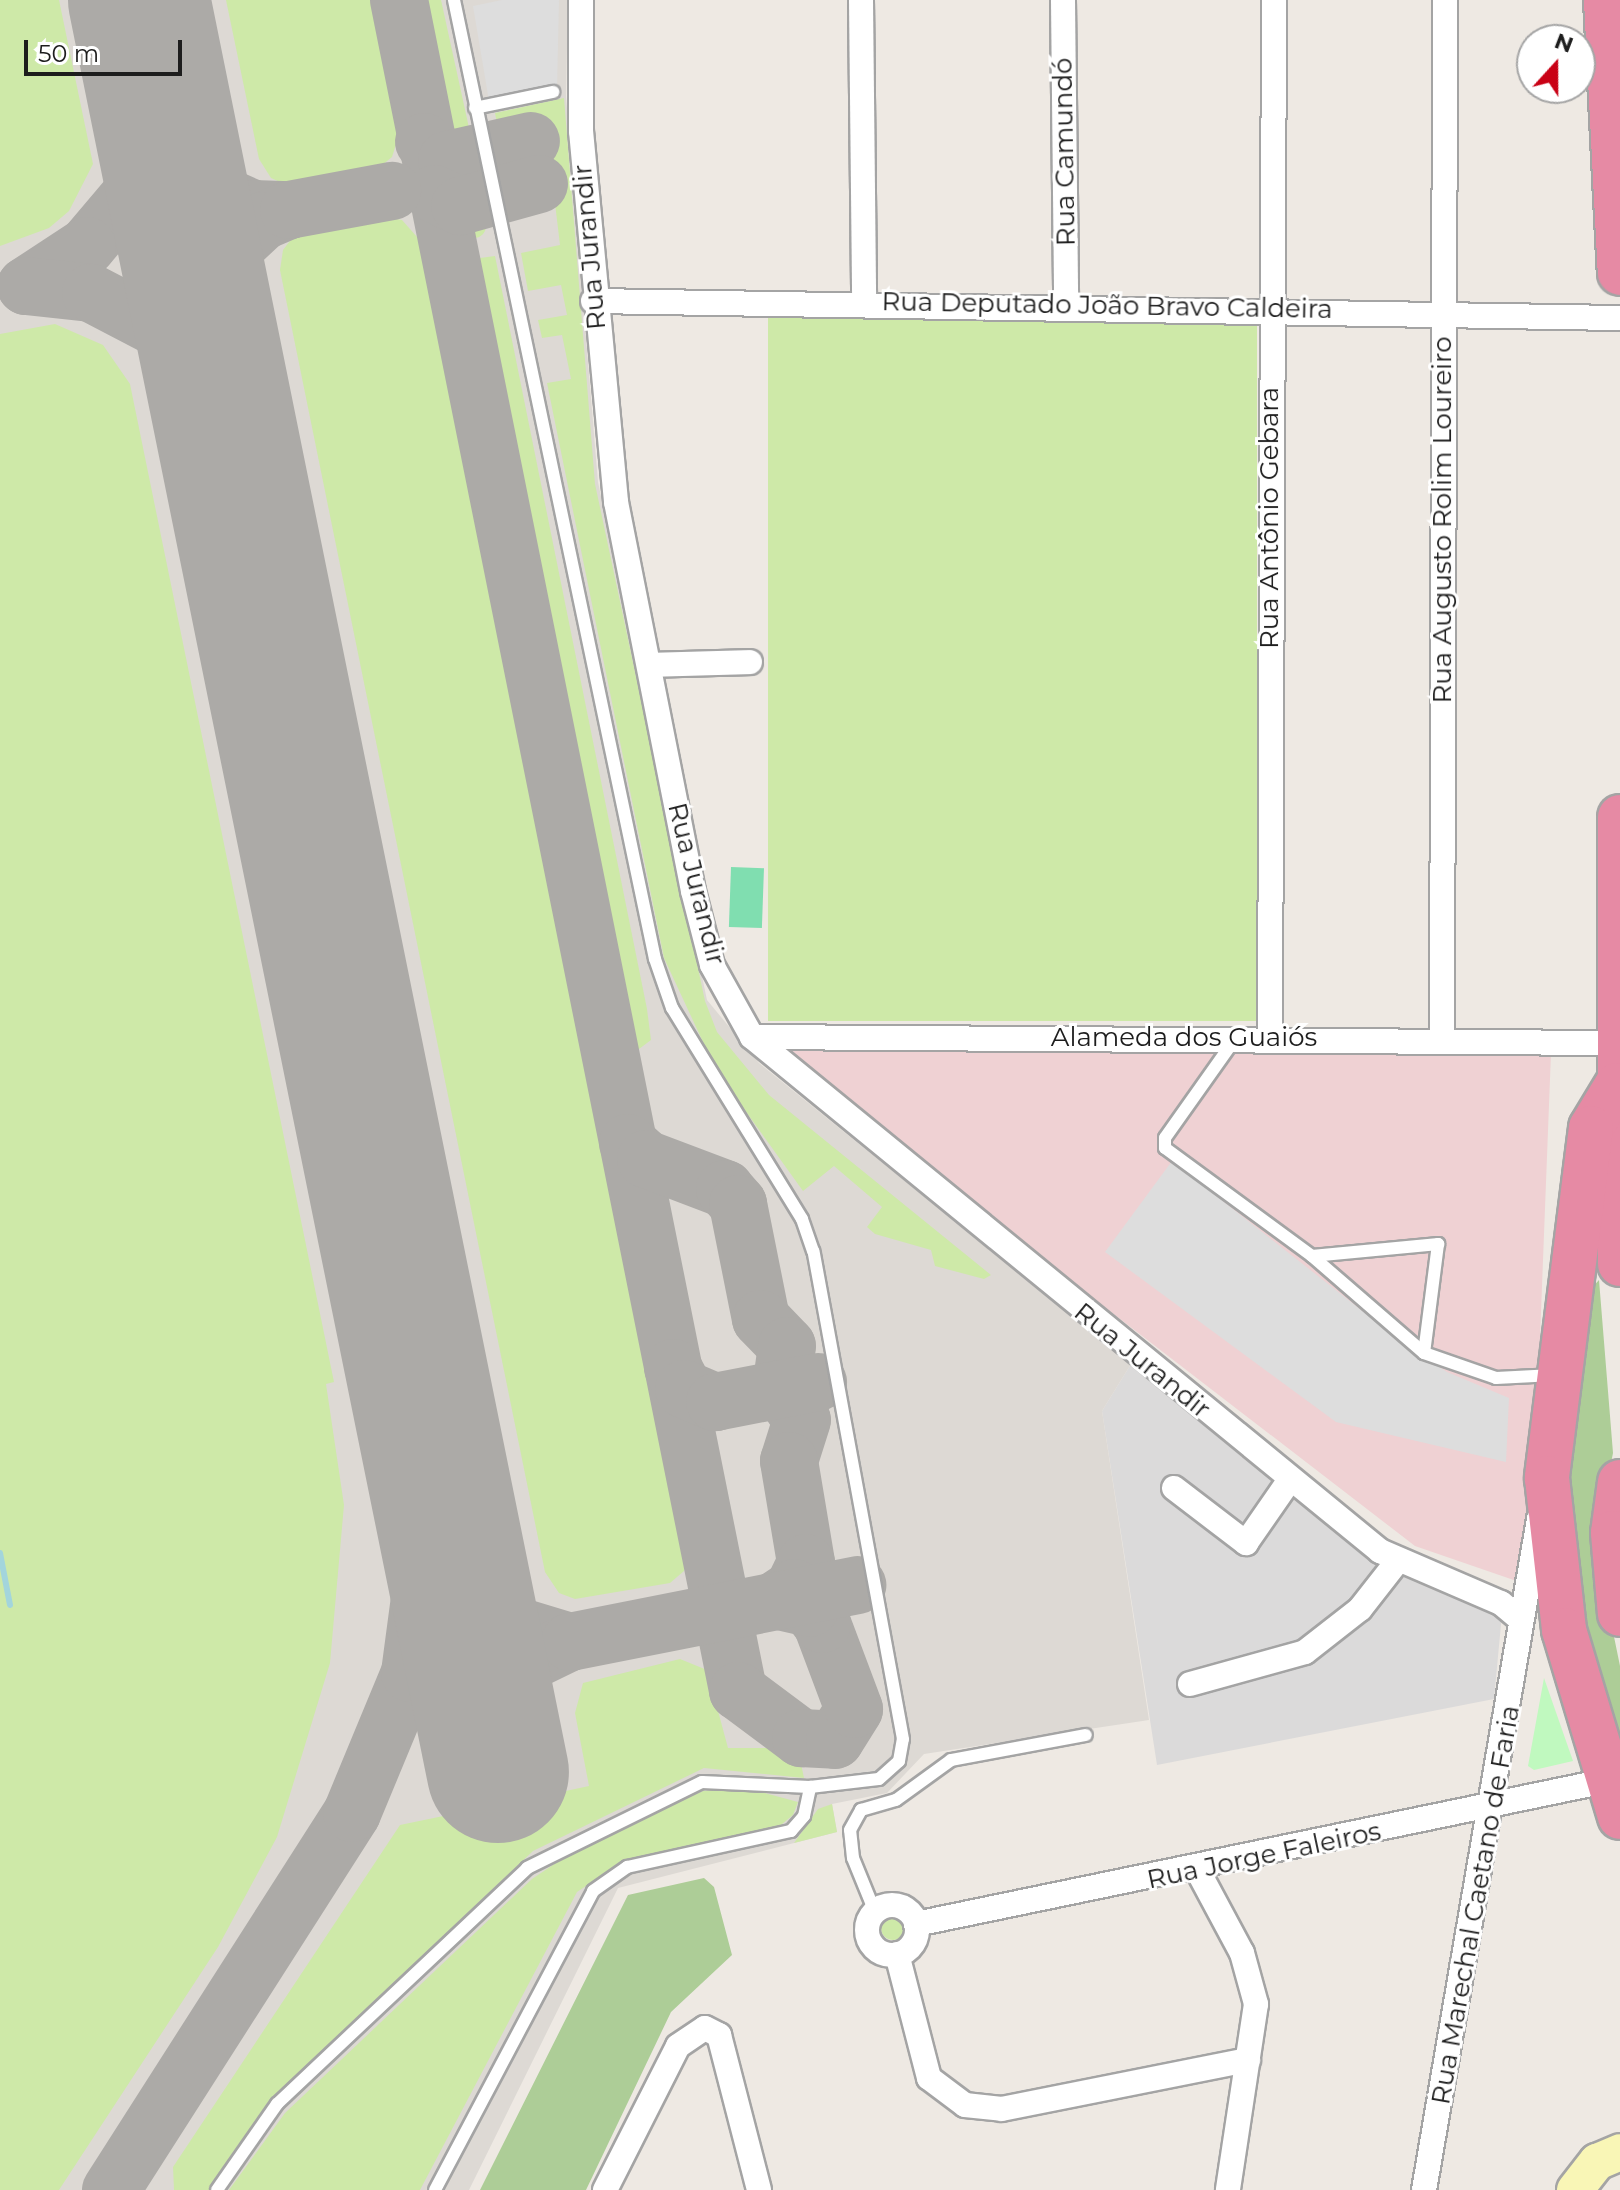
<!DOCTYPE html>
<html>
<head>
<meta charset="utf-8">
<style>
  body { margin:0 }
  #map { position:relative; width:1620px; height:2190px; overflow:hidden; background:#eee9e3; font-family:Montserrat,sans-serif }
  div>[style] { position:absolute }
  [style*='--x'] { left:calc(var(--x)*1px); top:calc(var(--y)*1px); width:calc(var(--w)*1px); rotate:calc(var(--a)*1deg) }
  .residential>* { inset:0; background:#dbdada }
  .commercial>* { inset:0; background:#efd1d3 }
  .airport>* { inset:0; background:#ddd9d4 }
  .grass>* { inset:0; background:#cee9a8; transform-origin:0 0 }
  .round { border-radius:50% }
  .forest>* { inset:0; background:#adcd97 }
  .park>* { inset:0; background:#c0f9bf }
  .pitch>* { inset:0; background:#80deb0; transform-origin:0 0 }
  .parking>* { inset:0; background:#ddd }
  .stream>* { height:6px; margin:-3px; padding:0 3px; transform-origin:3px; border-radius:3px; background:#a3d5dc }
  .taxiway>* { height:58px; margin:-29px; padding:0 29px; transform-origin:29px; border-radius:29px; background:#acaaa7 }
  .runway>* { height:142px; margin:-71px; padding:0 71px; transform-origin:71px; border-radius:71px; background:#acaaa7 }
  .roads { filter:drop-shadow(2px 0 #a4a4a4) drop-shadow(-2px 0 #a4a4a4) drop-shadow(0 2px #a4a4a4) drop-shadow(0 -2px #a4a4a4) }
  .lane>* { height:12px; margin:-6px; padding:0 6px; transform-origin:6px; border-radius:6px; background:#fff }
  .street>* { height:24px; margin:-12px; padding:0 12px; transform-origin:12px; border-radius:12px; background:#fff }
  .street>.ring { margin:-12px; padding:0; box-sizing:content-box; background:none; border:24px solid #fff; border-radius:50% }
  .secondary>* { height:36px; margin:-18px; padding:0 18px; transform-origin:18px; border-radius:18px; background:#f9f6b6 }
  .highway>* { height:44px; margin:-22px; padding:0 22px; transform-origin:22px; border-radius:22px; background:#e68aa4 }
  span { translate:-50% -50%; white-space:nowrap; text-align:center; line-height:1.15; -webkit-text-stroke:6px #fff; paint-order:stroke }
  .street-label { font-size:26px; color:#1d1d1d }
  .north { position:absolute; left:1516px; top:24px; width:80px; height:80px; box-sizing:border-box; background:#fff; border:2px solid #a5a5a5; border-radius:50%; rotate:21deg; font-size:22px; font-weight:700; line-height:32px; text-align:center; color:#1d1d1d }
  .north::after { content:''; display:block; margin:auto; width:28px; height:36px; background:#c90115; clip-path:polygon(50% 0,100% 100%,50% 72%,0 100%) }
  .scale { position:absolute; left:24px; top:40px; width:158px; height:36px; box-sizing:border-box; border:4px solid #1d1d1d; border-top:0; padding-left:10px; font-size:24px; line-height:28px; white-space:nowrap; color:#1d1d1d; -webkit-text-stroke:6px #fff; paint-order:stroke }
</style>
</head>
<body>
<div id="map">
  <div class="residential">
    <i style="clip-path:polygon(1131px 1364px,1393px 1566px,1502px 1614px,1494px 1699px,1157px 1765px,1102px 1411px)"></i>
  </div>
  <div class="commercial">
    <i style="clip-path:polygon(1012px 1040px,1551px 1053px,1535px 1468px,1540px 1589px,1415px 1546px,772px 1051px)"></i>
  </div>
  <div class="airport">
    <i style="clip-path:polygon(0 0,568px 0,566px 96px,598px 482px,707px 1000px,759px 1063px,1131px 1364px,1102px 1411px,1149px 1720px,924px 1754px,887px 1793px,832px 1804px,837px 1832px,618px 1888px,469px 2190px,0 2190px)"></i>
  </div>
  <div class="grass">
    <i style="clip-path:polygon(0 0,59px 0,93px 164px,69px 211px,49px 228px,0 246px)"></i>
    <i style="clip-path:polygon(226px 0,377px 0,401px 129px,392px 157px,370px 175px,293px 188px,271px 178px,259px 159px)"></i>
    <i style="clip-path:polygon(414px 0,441px 0,471px 137px,460px 146px,443px 140px)"></i>
    <i style="clip-path:polygon(564px 98px,595px 484px,705px 1001px,717px 1032px,769px 1095px,991px 1275px,984px 1279px,935px 1266px,931px 1250px,875px 1234px,867px 1227px,882px 1207px,834px 1166px,803px 1191px,716px 1070px,664px 958px,547px 383px,571px 379px,562px 335px,542px 338px,538px 320px,567px 315px,561px 285px,528px 291px,521px 253px,560px 245px,545px 120px,498px 129px,495px 113px)"></i>
    <i class="round" style="left:453px;top:166px;width:26px;height:26px"></i>
    <i class="round" style="left:462px;top:214px;width:24px;height:24px"></i>
    <i style="clip-path:polygon(367px 214px,402px 220px,425px 246px,689px 1549px,684px 1571px,670px 1583px,575px 1599px,559px 1593px,545px 1572px,280px 270px,283px 250px,296px 233px)"></i>
    <i style="clip-path:polygon(495px 256px,647px 1009px,651px 1040px,639px 1049px,627px 1043px,620px 1025px,469px 272px,480px 258px)"></i>
    <i style="left:768px;top:318px;width:489px;height:703px"></i>
    <i style="clip-path:polygon(55px 324px,103px 345px,130px 384px,334px 1382px,326px 1384px,344px 1505px,330px 1663px,277px 1837px,218px 1947px,59px 2190px,0 2190px,0 334px)"></i>
    <i style="clip-path:polygon(680px 1659px,707px 1670px,728px 1748px,774px 1748px,800px 1759px,804px 1778px,704px 1768px,533px 1851px,272px 2098px,209px 2190px,174px 2190px,173px 2167px,400px 1825px,477px 1809px,485px 1833px,540px 1822px,533px 1798px,589px 1786px,575px 1713px,583px 1683px)"></i>
    <i style="clip-path:polygon(743px 1787px,798px 1802px,793px 1815px,776px 1829px,625px 1860px,577px 1892px,420px 2190px,229px 2190px,285px 2113px,532px 1879px,596px 1836px,703px 1791px)"></i>
    <i style="clip-path:polygon(832px 1804px,837px 1832px,794px 1843px,818px 1809px)"></i>
    <i class="round" style="left:881px;top:1916px;width:24px;height:24px"></i>
  </div>
  <div class="forest">
    <i style="clip-path:polygon(1599px 1280px,1613px 1453px,1604px 1498px,1602px 1578px,1620px 1666px,1620px 1749px,1583px 1629px,1565px 1455px,1588px 1292px)"></i>
    <i style="clip-path:polygon(704px 1878px,714px 1887px,732px 1955px,671px 2012px,586px 2190px,480px 2190px,628px 1895px)"></i>
  </div>
  <div class="park">
    <i style="clip-path:polygon(1544px 1678px,1573px 1761px,1534px 1770px,1528px 1766px)"></i>
  </div>
  <div class="pitch">
    <i style="left:731px;top:867px;width:33px;height:60px;rotate:2deg"></i>
  </div>
  <div class="parking">
    <i style="clip-path:polygon(502px 0,559px 0,557px 87px,489px 101px,473px 6px)"></i>
    <i style="clip-path:polygon(1172px 1161px,1398px 1339px,1447px 1372px,1509px 1398px,1506px 1462px,1336px 1422px,1105px 1252px)"></i>
  </div>
  <div class="stream">
    <i style="--x:0;--y:1553;--w:53;--a:79.1"></i>
  </div>
  <div class="taxiway">
    <i style="--x:399;--y:0;--w:1725;--a:78.66"></i>
    <i style="--x:738;--y:1691;--w:79;--a:36.7"></i>
    <i style="--x:801;--y:1738;--w:34;--a:3"></i>
    <i style="--x:835;--y:1740;--w:36;--a:-58"></i>
    <i style="--x:854;--y:1709;--w:91;--a:-110.6"></i>
    <i style="--x:822;--y:1624;--w:20;--a:-127"></i>
    <i style="--x:810;--y:1608;--w:35;--a:-167"></i>
    <i style="--x:153;--y:71;--w:79;--a:94.3"></i>
    <i style="--x:147;--y:150;--w:46;--a:109.2"></i>
    <i style="--x:132;--y:193;--w:70;--a:130.3"></i>
    <i style="--x:87;--y:246;--w:73;--a:146.7"></i>
    <i style="--x:26;--y:286;--w:65;--a:6.1"></i>
    <i style="--x:91;--y:293;--w:87;--a:27.5"></i>
    <i style="--x:168;--y:333;--w:44;--a:46.8"></i>
    <i style="--x:198;--y:365;--w:92;--a:69.6"></i>
    <i style="--x:166;--y:133;--w:79;--a:49.6"></i>
    <i style="--x:217;--y:193;--w:39;--a:24"></i>
    <i style="--x:253;--y:209;--w:36;--a:2"></i>
    <i style="--x:289;--y:210;--w:28;--a:157"></i>
    <i style="--x:263;--y:221;--w:42;--a:136.9"></i>
    <i style="--x:232;--y:250;--w:79;--a:110.7"></i>
    <i style="--x:424;--y:142;--w:29;--a:38"></i>
    <i style="--x:447;--y:160;--w:86;--a:-12.7"></i>
    <i style="--x:435;--y:194;--w:28;--a:26"></i>
    <i style="--x:460;--y:206;--w:82;--a:-15.6"></i>
    <i style="--x:289;--y:210;--w:105;--a:-10.5"></i>
    <i style="--x:628;--y:1143;--w:24;--a:42"></i>
    <i style="--x:646;--y:1159;--w:85;--a:20.8"></i>
    <i style="--x:725;--y:1189;--w:20;--a:49"></i>
    <i style="--x:738;--y:1204;--w:117;--a:78.7"></i>
    <i style="--x:761;--y:1319;--w:37;--a:46"></i>
    <i style="--x:787;--y:1346;--w:43;--a:97.9"></i>
    <i style="--x:781;--y:1389;--w:37;--a:56"></i>
    <i style="--x:802;--y:1420;--w:43;--a:107.6"></i>
    <i style="--x:789;--y:1461;--w:103;--a:80.5"></i>
    <i style="--x:806;--y:1563;--w:28;--a:116"></i>
    <i style="--x:794;--y:1588;--w:22;--a:146"></i>
    <i style="--x:673;--y:1368;--w:24;--a:62"></i>
    <i style="--x:684;--y:1389;--w:34;--a:23"></i>
    <i style="--x:715;--y:1402;--w:105;--a:-11"></i>
    <i style="--x:454;--y:1552;--w:63;--a:60.6"></i>
    <i style="--x:485;--y:1607;--w:24;--a:38"></i>
    <i style="--x:504;--y:1622;--w:69;--a:16.9"></i>
    <i style="--x:570;--y:1642;--w:99;--a:154.2"></i>
    <i style="--x:570;--y:1642;--w:293;--a:-11.2"></i>
    <i style="--x:111;--y:2190;--w:447;--a:-57.4"></i>
    <i style="--x:352;--y:1813;--w:152;--a:-67.5"></i>
    <i style="--x:410;--y:1673;--w:174;--a:-82.4"></i>
    <i style="--x:433;--y:1501;--w:167;--a:-97.9"></i>
  </div>
  <div class="runway">
    <i style="--x:139;--y:0;--w:1808;--a:78.55"></i>
  </div>
  <div class="roads">
    <div class="lane">
      <i style="--x:475;--y:108;--w:80;--a:-11.6"></i>
      <i style="--x:1235;--y:1039;--w:121;--a:125.3"></i>
      <i style="--x:1165;--y:1138;--w:10;--a:90"></i>
      <i style="--x:1165;--y:1148;--w:182;--a:36.3"></i>
      <i style="--x:1312;--y:1256;--w:148;--a:40.9"></i>
      <i style="--x:1424;--y:1353;--w:76;--a:19.1"></i>
      <i style="--x:1496;--y:1378;--w:58;--a:-3"></i>
      <i style="--x:1312;--y:1256;--w:127;--a:-5.4"></i>
      <i style="--x:1438;--y:1244;--w:110;--a:97.3"></i>
      <i style="--x:875;--y:1912;--w:58;--a:-112.2"></i>
      <i style="--x:853;--y:1858;--w:28;--a:-96"></i>
      <i style="--x:850;--y:1830;--w:23;--a:-61"></i>
      <i style="--x:861;--y:1810;--w:36;--a:-16"></i>
      <i style="--x:896;--y:1800;--w:68;--a:-36"></i>
      <i style="--x:951;--y:1760;--w:137;--a:-10.5"></i>
      <i style="--x:217;--y:2190;--w:105;--a:-55.1"></i>
      <i style="--x:277;--y:2104;--w:344;--a:-43.3"></i>
      <i style="--x:527;--y:1868;--w:195;--a:-26.2"></i>
      <i style="--x:702;--y:1782;--w:108;--a:2.7"></i>
      <i style="--x:810;--y:1787;--w:69;--a:-6.6"></i>
      <i style="--x:879;--y:1779;--w:27;--a:-42"></i>
      <i style="--x:899;--y:1761;--w:22;--a:-80"></i>
      <i style="--x:903;--y:1739;--w:496;--a:-100.4"></i>
      <i style="--x:813;--y:1251;--w:34;--a:-109"></i>
      <i style="--x:802;--y:1219;--w:248;--a:-121.6"></i>
      <i style="--x:672;--y:1008;--w:52;--a:-109.1"></i>
      <i style="--x:655;--y:959;--w:980;--a:-101.84"></i>
      <i style="--x:435;--y:2190;--w:338;--a:-62.1"></i>
      <i style="--x:593;--y:1891;--w:42;--a:-35.2"></i>
      <i style="--x:627;--y:1867;--w:168;--a:-12.4"></i>
      <i style="--x:791;--y:1831;--w:20;--a:-49"></i>
      <i style="--x:804;--y:1816;--w:30;--a:-78"></i>
    </div>
    <div class="street">
      <i style="--x:581;--y:0;--w:131;--a:90"></i>
      <i style="--x:581;--y:131;--w:373;--a:84.6"></i>
      <i style="--x:616;--y:502;--w:397;--a:78.8"></i>
      <i style="--x:693;--y:891;--w:76;--a:75.6"></i>
      <i style="--x:712;--y:965;--w:82;--a:60.9"></i>
      <i style="--x:752;--y:1037;--w:812;--a:39.3"></i>
      <i style="--x:1380;--y:1551;--w:132;--a:23.3"></i>
      <i style="--x:1501;--y:1603;--w:26;--a:40"></i>
      <i style="--x:861;--y:0;--w:303;--a:89.4"></i>
      <i style="--x:1063;--y:0;--w:305;--a:89.4"></i>
      <i style="--x:593;--y:301;--w:1027;--a:0.95"></i>
      <i style="--x:650;--y:665;--w:100;--a:-1.7"></i>
      <i style="--x:1270;--y:1036;--w:1036;--a:-89.78"></i>
      <i style="--x:752;--y:1037;--w:864;--a:0.4"></i>
      <i style="--x:1442;--y:1040;--w:1040;--a:-89.83"></i>
      <i style="--x:1174;--y:1488;--w:91;--a:37.4"></i>
      <i style="--x:1246;--y:1543;--w:75;--a:-55.3"></i>
      <i style="--x:1190;--y:1684;--w:119;--a:-15.5"></i>
      <i style="--x:1305;--y:1652;--w:70;--a:-38"></i>
      <i style="--x:1360;--y:1609;--w:58;--a:-52"></i>
      <i style="--x:1198;--y:1871;--w:93;--a:61.8"></i>
      <i style="--x:1242;--y:1953;--w:53;--a:74.6"></i>
      <i style="--x:1256;--y:2004;--w:188;--a:98.6"></i>
      <i class="ring" style="left:867px;top:1905px;width:26px;height:26px"></i>
      <i style="--x:916;--y:1924;--w:709;--a:-11.72"></i>
      <i style="--x:897;--y:1954;--w:128;--a:75.5"></i>
      <i style="--x:929;--y:2078;--w:45;--a:36.9"></i>
      <i style="--x:965;--y:2105;--w:37;--a:6"></i>
      <i style="--x:1002;--y:2109;--w:251;--a:-11.3"></i>
      <i style="--x:605;--y:2190;--w:161;--a:-63.1"></i>
      <i style="--x:678;--y:2046;--w:32;--a:-34"></i>
      <i style="--x:705;--y:2028;--w:16;--a:27"></i>
      <i style="--x:719;--y:2035;--w:160;--a:75.5"></i>
      <i style="--x:1424;--y:2190;--w:681;--a:-80.27"></i>
    </div>
    <div class="secondary">
      <i style="--x:1575;--y:2190;--w:36;--a:-52"></i>
      <i style="--x:1597;--y:2162;--w:25;--a:-23"></i>
    </div>
    <div class="highway">
      <i style="--x:1606;--y:0;--w:273;--a:87.1"></i>
      <i style="--x:1620;--y:817;--w:447;--a:90"></i>
      <i style="--x:1617;--y:1085;--w:50;--a:121.2"></i>
      <i style="--x:1591;--y:1128;--w:353;--a:97.2"></i>
      <i style="--x:1547;--y:1478;--w:153;--a:83.6"></i>
      <i style="--x:1564;--y:1630;--w:195;--a:73.3"></i>
      <i style="--x:1620;--y:1482;--w:51;--a:97.8"></i>
      <i style="--x:1613;--y:1533;--w:81;--a:85.1"></i>
    </div>
  </div>
  <div class="street-label">
    <span style="left:1065px;top:152px;rotate:-91deg">Rua Camundó</span>
    <span style="left:590px;top:247px;rotate:-95deg">Rua Jurandir</span>
    <span style="left:1107px;top:306px;rotate:1deg">Rua Deputado João Bravo Caldeira</span>
    <span style="left:1270px;top:518px;rotate:-90deg">Rua Antônio Gebara</span>
    <span style="left:1443px;top:520px;rotate:-90deg">Rua Augusto Rolim Loureiro</span>
    <span style="left:696px;top:884px;rotate:76deg">Rua Jurandir</span>
    <span style="left:1184px;top:1038px">Alameda dos Guaiós</span>
    <span style="left:1142px;top:1361px;rotate:39deg">Rua Jurandir</span>
    <span style="left:1264px;top:1856px;rotate:-12deg">Rua Jorge Faleiros</span>
    <span style="left:1476px;top:1905px;rotate:-80deg">Rua Marechal Caetano de Faria</span>
  </div>
  <div class="north">N</div>
  <div class="scale">50 m</div>
</div>
</body>
</html>
